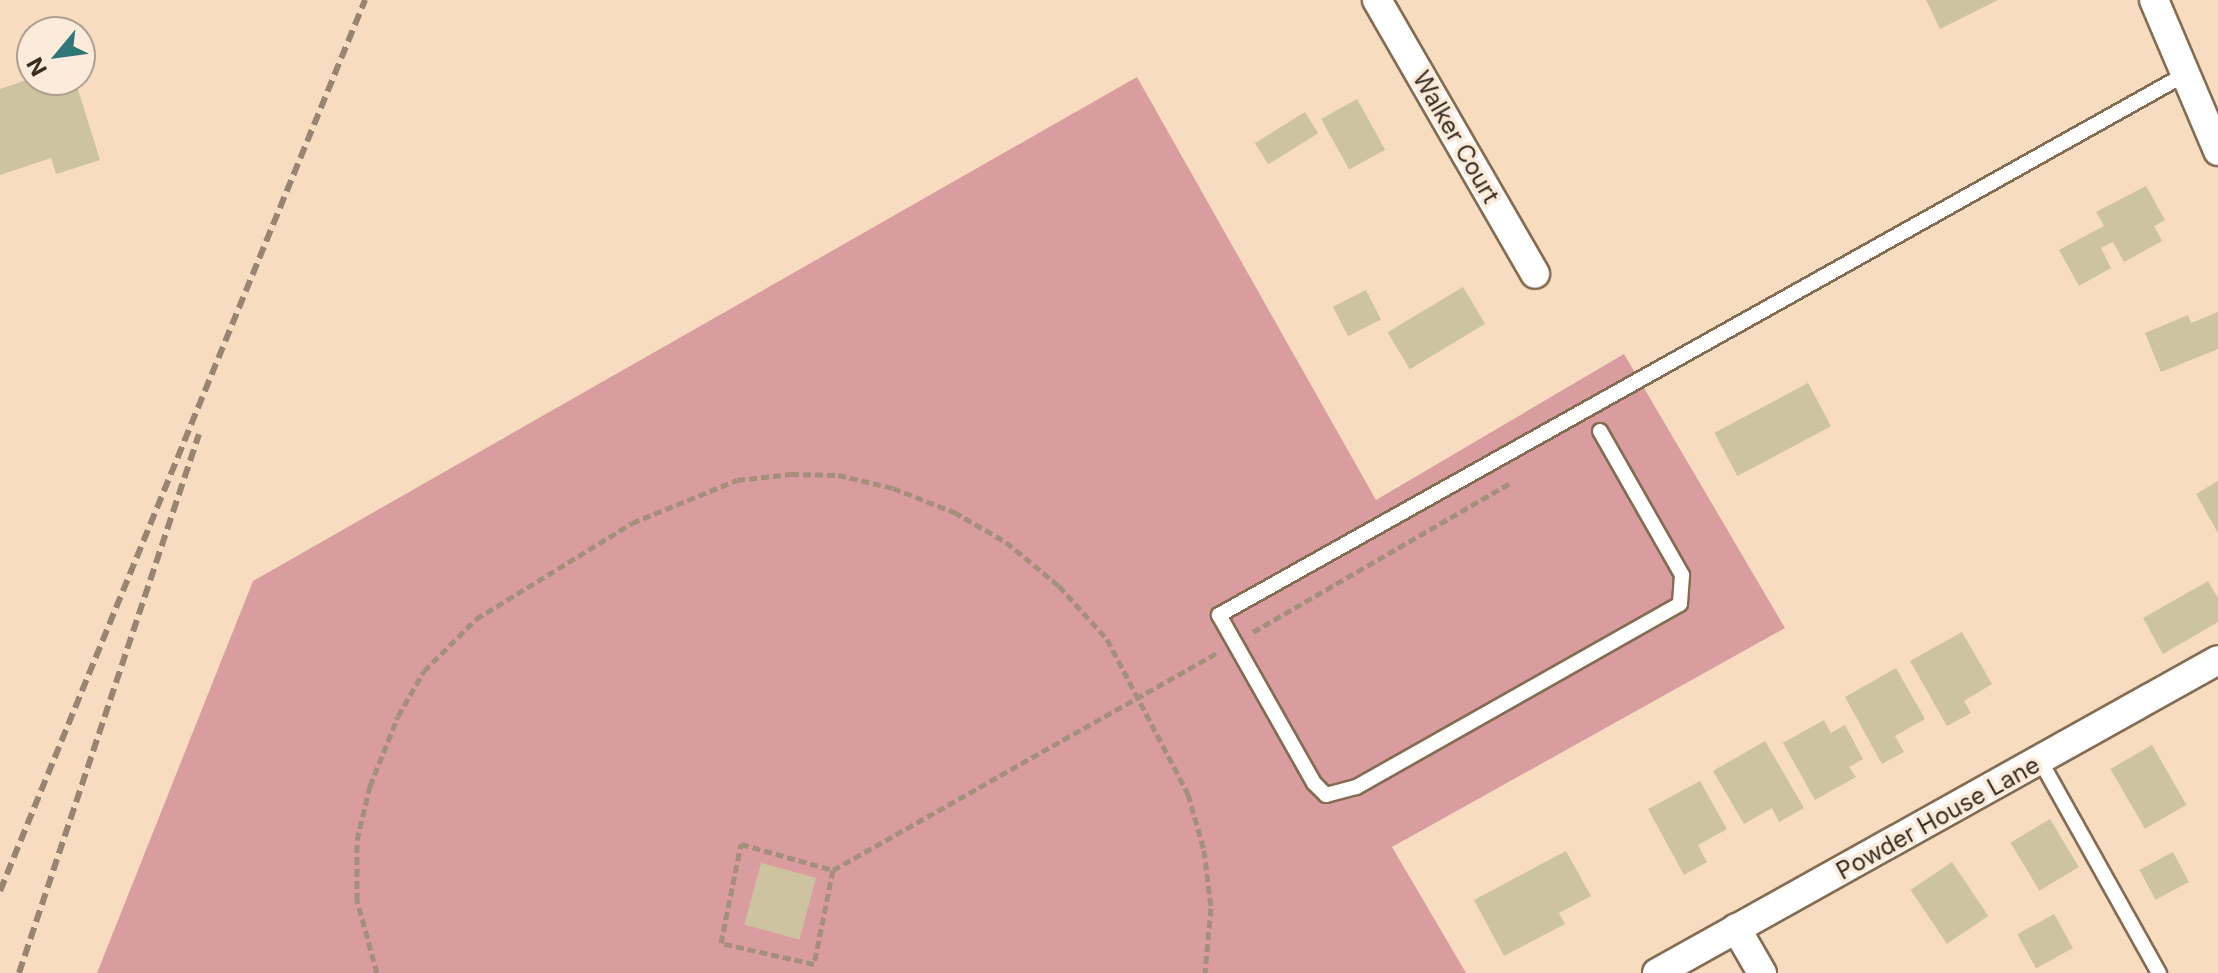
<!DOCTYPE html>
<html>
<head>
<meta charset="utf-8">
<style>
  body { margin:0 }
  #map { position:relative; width:2218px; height:973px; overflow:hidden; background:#f7dcc0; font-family:Inter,sans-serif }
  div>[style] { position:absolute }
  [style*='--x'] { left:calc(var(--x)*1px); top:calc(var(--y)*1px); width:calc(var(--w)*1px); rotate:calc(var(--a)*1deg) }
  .green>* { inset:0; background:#da9d9f }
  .building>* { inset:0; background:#cdc3a0; transform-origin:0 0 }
  .path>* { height:5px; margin-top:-2.5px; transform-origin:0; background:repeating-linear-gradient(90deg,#a38f7b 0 8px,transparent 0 12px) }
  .roads { filter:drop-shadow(2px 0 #846c52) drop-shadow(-2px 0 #846c52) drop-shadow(0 2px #846c52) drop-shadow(0 -2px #846c52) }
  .service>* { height:14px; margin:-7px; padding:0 7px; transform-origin:7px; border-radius:7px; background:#fff }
  .minor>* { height:28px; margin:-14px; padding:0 14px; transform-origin:14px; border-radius:14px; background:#fff }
  .rail>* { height:6px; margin-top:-3px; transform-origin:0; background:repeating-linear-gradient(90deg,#978471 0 12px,transparent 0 18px) }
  span { translate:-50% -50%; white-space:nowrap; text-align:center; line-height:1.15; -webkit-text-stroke:7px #fcebda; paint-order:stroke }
  .street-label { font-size:24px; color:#392e23 }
  .north { position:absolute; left:16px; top:16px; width:80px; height:80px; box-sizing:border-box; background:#fcebda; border:2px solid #ae9f91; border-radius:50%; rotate:241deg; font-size:22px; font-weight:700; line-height:32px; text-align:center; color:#392e23 }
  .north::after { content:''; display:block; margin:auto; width:28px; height:36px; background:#2f7879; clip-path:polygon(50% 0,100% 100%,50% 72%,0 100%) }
</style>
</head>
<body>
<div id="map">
  <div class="green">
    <i style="clip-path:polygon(1137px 77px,1376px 500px,1624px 354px,1785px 628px,1392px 847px,1466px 973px,97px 973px,253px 581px)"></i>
  </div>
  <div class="building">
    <i style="clip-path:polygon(1926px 0,1998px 0,1940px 29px)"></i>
    <i style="clip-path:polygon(32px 65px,32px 80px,75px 80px,100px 160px,56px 174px,51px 158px,0 175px,0 89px,29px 79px,25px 67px)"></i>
    <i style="left:1357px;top:99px;width:58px;height:41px;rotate:61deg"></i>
    <i style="left:1305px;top:112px;width:25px;height:59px;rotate:58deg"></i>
    <i style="clip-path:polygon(2146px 186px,2165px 220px,2154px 226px,2162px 241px,2124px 262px,2113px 242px,2101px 248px,2111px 268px,2079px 286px,2059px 250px,2104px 226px,2096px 212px)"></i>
    <i style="left:1463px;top:287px;width:43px;height:88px;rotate:59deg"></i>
    <i style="left:1366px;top:290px;width:33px;height:37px;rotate:63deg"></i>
    <i style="clip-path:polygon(2218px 312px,2218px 349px,2161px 372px,2145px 333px,2188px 315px,2191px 323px)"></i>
    <i style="left:1808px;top:383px;width:49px;height:106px;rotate:62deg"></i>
    <i style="clip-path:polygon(2218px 481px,2218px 533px,2196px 494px)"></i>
    <i style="clip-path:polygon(2208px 581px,2218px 598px,2218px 622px,2163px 654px,2143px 618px)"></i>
    <i style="clip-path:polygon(1962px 632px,1992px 684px,1964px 701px,1971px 713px,1947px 726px,1910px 661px)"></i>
    <i style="clip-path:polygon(1896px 668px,1925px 719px,1895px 736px,1904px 752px,1882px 764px,1845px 697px)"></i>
    <i style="clip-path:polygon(1824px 720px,1831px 733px,1845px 725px,1863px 759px,1849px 767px,1856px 777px,1815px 800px,1783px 743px)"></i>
    <i style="clip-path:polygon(1765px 741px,1804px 808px,1779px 822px,1772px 808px,1744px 824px,1713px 771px)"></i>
    <i style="left:2152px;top:745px;width:69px;height:48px;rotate:60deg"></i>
    <i style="clip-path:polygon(1700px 781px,1727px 829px,1698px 845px,1707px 862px,1684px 875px,1648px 809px)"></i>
    <i style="left:2050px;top:819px;width:56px;height:46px;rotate:59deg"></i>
    <i style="clip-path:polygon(1566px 851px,1591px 896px,1559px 913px,1565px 924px,1504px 956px,1474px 900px)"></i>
    <i style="left:2173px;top:852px;width:34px;height:38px;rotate:62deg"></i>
    <i style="left:1952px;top:862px;width:65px;height:50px;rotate:56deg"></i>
    <i style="left:761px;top:863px;width:57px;height:64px;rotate:15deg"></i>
    <i style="left:2054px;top:914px;width:39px;height:42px;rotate:61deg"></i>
  </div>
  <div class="path">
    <i style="--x:1253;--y:632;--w:297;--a:-30.1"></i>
    <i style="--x:833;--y:870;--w:96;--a:101.4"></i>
    <i style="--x:814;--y:964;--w:95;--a:-167.3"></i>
    <i style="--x:721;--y:943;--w:101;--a:-78.6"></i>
    <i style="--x:741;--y:844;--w:96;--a:15.8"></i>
    <i style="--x:833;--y:870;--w:440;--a:-29.5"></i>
    <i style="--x:377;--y:973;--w:76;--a:-105.3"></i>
    <i style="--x:357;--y:900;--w:60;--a:-90"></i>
    <i style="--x:357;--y:840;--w:56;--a:-76.5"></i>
    <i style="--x:370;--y:786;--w:75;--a:-68.2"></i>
    <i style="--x:398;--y:716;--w:52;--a:-60"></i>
    <i style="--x:424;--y:671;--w:74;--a:-45"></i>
    <i style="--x:476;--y:619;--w:183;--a:-31.6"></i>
    <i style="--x:632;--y:523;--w:113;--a:-22.3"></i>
    <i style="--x:737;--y:480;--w:54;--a:-6.3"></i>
    <i style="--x:791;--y:474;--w:47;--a:1.2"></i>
    <i style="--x:838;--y:475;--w:57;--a:13.3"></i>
    <i style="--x:893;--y:488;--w:66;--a:21.5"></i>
    <i style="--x:954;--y:512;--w:60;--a:30"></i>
    <i style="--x:1006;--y:542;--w:69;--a:39.7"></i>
    <i style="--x:1059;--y:586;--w:72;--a:47.8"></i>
    <i style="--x:1107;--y:639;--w:175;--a:62.4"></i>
    <i style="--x:1188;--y:794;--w:58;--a:74.1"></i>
    <i style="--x:1204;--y:850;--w:58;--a:83.1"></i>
    <i style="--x:1211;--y:908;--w:65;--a:95.3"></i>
  </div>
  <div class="roads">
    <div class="service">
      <i style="--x:1600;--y:431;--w:166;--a:60.3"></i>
      <i style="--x:1682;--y:575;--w:29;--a:94"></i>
      <i style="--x:1680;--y:604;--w:372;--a:150.5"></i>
      <i style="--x:1356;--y:787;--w:31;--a:165"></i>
      <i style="--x:1326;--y:795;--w:17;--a:-135"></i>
      <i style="--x:1314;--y:783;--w:193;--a:-119.5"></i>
      <i style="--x:1219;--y:615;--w:1108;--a:-29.23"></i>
      <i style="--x:2041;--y:762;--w:242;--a:60.8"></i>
    </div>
    <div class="minor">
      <i style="--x:1377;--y:0;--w:316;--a:60"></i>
      <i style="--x:2154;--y:0;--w:164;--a:67"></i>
      <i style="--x:1736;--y:928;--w:52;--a:60"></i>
      <i style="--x:1657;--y:973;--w:642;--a:-29.16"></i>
    </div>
  </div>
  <div class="rail">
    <i style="--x:0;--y:891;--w:963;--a:-67.72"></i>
    <i style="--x:19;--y:973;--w:568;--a:-71.53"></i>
  </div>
  <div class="street-label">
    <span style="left:1456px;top:137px;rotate:60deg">Walker Court</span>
    <span style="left:1938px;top:818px;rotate:-29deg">Powder House Lane</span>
  </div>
  <div class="north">N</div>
</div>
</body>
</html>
